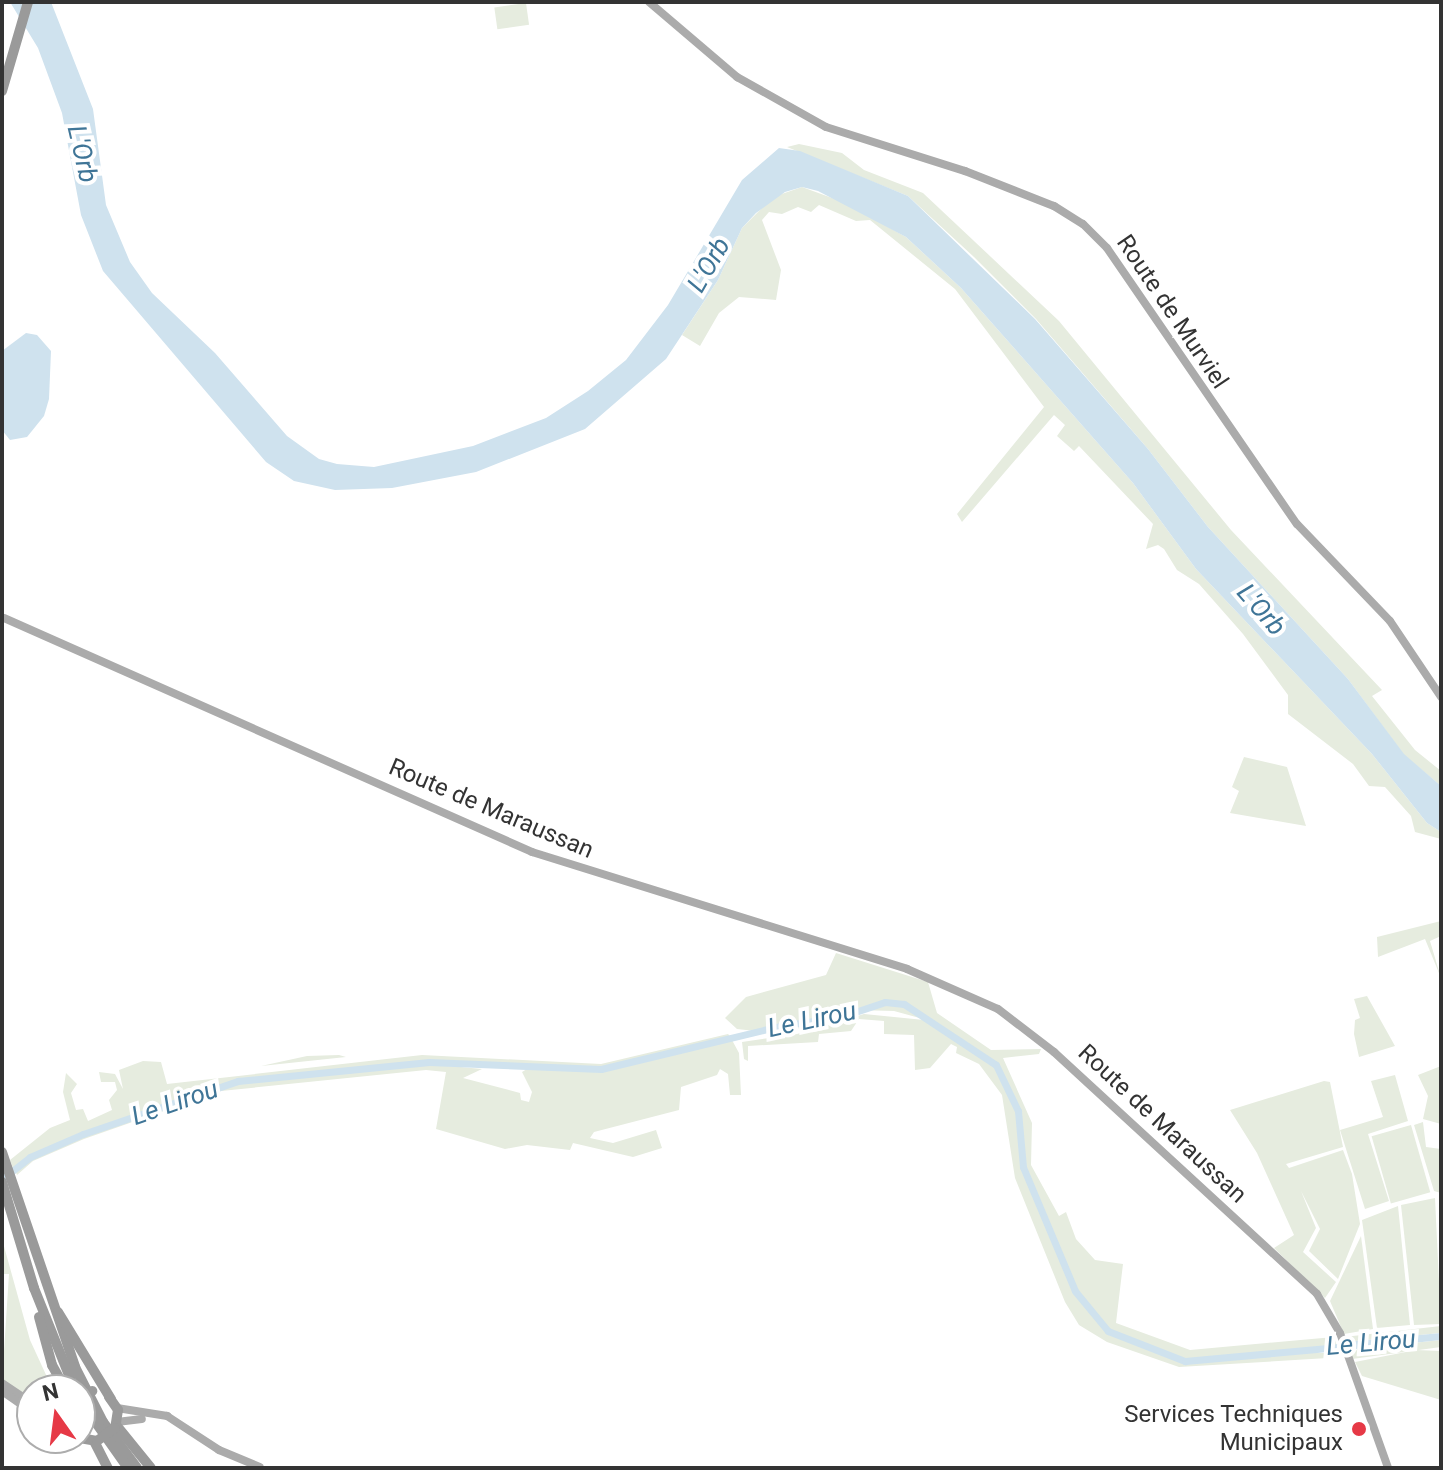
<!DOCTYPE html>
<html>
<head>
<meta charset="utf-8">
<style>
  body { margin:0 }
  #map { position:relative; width:1443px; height:1470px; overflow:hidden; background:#fff; font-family:Roboto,sans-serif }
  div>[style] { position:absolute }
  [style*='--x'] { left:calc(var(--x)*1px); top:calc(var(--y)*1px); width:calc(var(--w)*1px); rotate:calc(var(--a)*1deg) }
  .green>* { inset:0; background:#e6ecdf; transform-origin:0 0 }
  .water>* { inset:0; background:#cfe2ee }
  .river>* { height:7px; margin:-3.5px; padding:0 3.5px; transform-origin:3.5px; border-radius:3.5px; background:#cfe2ee }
  .major>* { height:8px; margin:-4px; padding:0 4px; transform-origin:4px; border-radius:4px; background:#ababab }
  .highway>* { height:10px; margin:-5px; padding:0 5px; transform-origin:5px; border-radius:5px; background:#9a9a9a }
  .highway-bridge>* { height:10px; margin:-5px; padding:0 5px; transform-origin:5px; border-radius:5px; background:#9a9a9a }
  .dots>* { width:22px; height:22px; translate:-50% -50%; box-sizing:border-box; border:4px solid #fff; border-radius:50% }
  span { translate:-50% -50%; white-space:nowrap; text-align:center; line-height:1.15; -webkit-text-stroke:8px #fff; paint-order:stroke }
  .street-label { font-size:24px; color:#333 }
  .poi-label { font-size:24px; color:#333 }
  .right { translate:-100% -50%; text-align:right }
  .water-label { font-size:26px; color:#3f7597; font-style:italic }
  .frame { position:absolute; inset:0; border:4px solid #333; pointer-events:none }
  .north { position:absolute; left:16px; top:1374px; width:80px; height:80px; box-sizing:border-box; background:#fff; border:2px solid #adadad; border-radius:50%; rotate:346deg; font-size:22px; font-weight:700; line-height:32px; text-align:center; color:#333 }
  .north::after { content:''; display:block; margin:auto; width:28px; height:36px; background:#e63946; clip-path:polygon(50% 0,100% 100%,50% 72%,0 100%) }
</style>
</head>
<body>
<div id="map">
  <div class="green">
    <i style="left:526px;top:3px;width:22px;height:32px;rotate:82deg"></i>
    <i style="clip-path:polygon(799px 144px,842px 153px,864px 170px,923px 193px,1059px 321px,1231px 530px,1382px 690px,1372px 696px,1415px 750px,1441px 771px,1441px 786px,1404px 755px,1348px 679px,1208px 527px,1148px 449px,1036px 319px,974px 257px,908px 196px,787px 147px)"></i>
    <i style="clip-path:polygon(802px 187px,843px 202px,906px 237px,961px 288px,1133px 483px,1196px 569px,1372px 754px,1427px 823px,1441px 832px,1441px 839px,1415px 832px,1411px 816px,1385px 787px,1369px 786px,1353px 764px,1288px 714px,1288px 695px,1243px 634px,1199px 584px,1177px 570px,1164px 549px,1158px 545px,1146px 549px,1153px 524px,1079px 446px,1074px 451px,1057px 436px,1065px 425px,1054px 415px,962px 522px,957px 514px,1044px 407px,955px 289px,870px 220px,856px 221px,819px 205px,811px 212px,798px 207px,782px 214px,769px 212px,762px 220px,781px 270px,776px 300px,739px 297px,719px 313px,700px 346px,682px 335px,718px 280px,742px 228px,773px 197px)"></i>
    <i style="clip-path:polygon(1244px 757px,1287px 767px,1306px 826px,1230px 813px,1239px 791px,1232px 787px)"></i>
    <i style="clip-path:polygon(1441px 921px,1441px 936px,1430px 941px,1441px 978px,1425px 939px,1378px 957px,1377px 937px)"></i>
    <i style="clip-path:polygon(836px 953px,928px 982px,937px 1013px,991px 1050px,1041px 1049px,1039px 1054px,1003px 1058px,1032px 1123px,1031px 1165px,1059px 1216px,1066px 1212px,1076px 1239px,1095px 1260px,1123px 1264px,1116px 1323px,1190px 1350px,1334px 1337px,1337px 1346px,1270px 1353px,1327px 1353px,1328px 1358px,1179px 1367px,1107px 1342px,1079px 1325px,1065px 1302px,1015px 1178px,1002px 1095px,979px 1064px,956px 1053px,957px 1047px,951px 1044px,930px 1068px,915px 1070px,914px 1035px,884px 1034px,884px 1021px,859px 1019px,851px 1031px,819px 1034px,818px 1042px,748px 1046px,748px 1061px,744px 1059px,742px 1042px,797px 1034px,864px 1014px,924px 1020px,994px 1062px,938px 1023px,894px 1011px,855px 1010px,820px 1025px,772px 1033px,737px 1029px,725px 1018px,746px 997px,826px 975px)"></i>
    <i style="clip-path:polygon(1367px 996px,1395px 1046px,1359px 1057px,1354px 1034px,1355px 1020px,1360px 1018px,1354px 999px)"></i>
    <i style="clip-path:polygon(728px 1034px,731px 1037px,600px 1068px,426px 1061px,244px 1079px,77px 1134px,13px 1168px,10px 1160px,50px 1128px,70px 1120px,63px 1092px,66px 1073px,77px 1084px,71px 1093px,76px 1110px,83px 1109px,88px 1121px,112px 1110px,109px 1100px,117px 1090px,115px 1082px,101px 1082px,99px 1072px,115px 1074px,123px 1089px,119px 1070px,143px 1061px,161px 1062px,167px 1084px,422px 1055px,601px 1064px)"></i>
    <i style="clip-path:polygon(732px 1040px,739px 1053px,741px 1095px,730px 1095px,728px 1074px,720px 1069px,717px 1075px,681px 1087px,679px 1110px,594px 1132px,590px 1138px,613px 1143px,656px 1130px,662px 1148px,633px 1157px,573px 1143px,570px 1150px,527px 1145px,505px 1149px,436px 1129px,446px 1072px,426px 1070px,221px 1091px,84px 1139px,33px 1161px,17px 1175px,15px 1170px,32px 1158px,84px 1135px,246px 1082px,429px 1064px,482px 1069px,463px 1078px,520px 1093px,521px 1100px,529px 1102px,532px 1092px,522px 1072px,527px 1069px,601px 1071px)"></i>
    <i style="clip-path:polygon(339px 1055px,346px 1057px,261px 1066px,307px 1056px)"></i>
    <i style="clip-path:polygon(1441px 1066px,1441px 1124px,1423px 1119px,1428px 1096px,1418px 1075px)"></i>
    <i style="clip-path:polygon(1395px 1075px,1408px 1121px,1368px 1134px,1389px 1201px,1365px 1209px,1340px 1130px,1383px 1117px,1371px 1081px)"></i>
    <i style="clip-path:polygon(1324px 1081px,1330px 1082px,1343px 1147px,1286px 1164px,1289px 1168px,1343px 1150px,1352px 1174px,1360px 1224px,1338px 1279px,1309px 1251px,1320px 1229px,1301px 1191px,1316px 1228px,1303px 1252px,1336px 1282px,1325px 1298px,1274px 1248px,1294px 1235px,1257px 1153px,1230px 1110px)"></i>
    <i style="clip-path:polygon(1423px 1122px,1426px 1147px,1441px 1149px,1441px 1193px,1434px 1191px,1414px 1125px)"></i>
    <i style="left:1411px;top:1125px;width:70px;height:41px;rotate:74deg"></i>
    <i style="clip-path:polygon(1435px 1198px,1441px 1324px,1414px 1325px,1401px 1205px)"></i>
    <i style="clip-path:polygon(1398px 1206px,1410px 1325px,1377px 1328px,1362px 1220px)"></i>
    <i style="clip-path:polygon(1361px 1236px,1373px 1329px,1344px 1334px,1330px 1301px)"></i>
    <i style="clip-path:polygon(2px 1239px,30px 1340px,53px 1390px,32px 1390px,32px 1402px,2px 1382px,9px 1274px,2px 1274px)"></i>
    <i style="clip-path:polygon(1441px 1326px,1441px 1333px,1345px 1342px,1344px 1337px)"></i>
    <i style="clip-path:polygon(1441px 1340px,1441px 1347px,1352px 1359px,1347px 1350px)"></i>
    <i style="clip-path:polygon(1416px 1350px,1441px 1351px,1441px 1400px,1362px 1376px,1355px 1362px)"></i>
  </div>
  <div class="water">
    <i style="clip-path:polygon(10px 2px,51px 2px,93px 109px,106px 205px,130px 262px,152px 293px,215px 353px,287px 436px,319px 459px,337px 464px,374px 467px,473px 446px,546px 418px,588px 391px,626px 360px,668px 305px,742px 180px,779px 148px,800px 151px,908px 196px,1035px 319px,1148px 449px,1208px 527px,1348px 679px,1404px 754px,1441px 786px,1441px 832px,1427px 823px,1372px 754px,1196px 569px,1133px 483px,961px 288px,906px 237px,818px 191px,802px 187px,785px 192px,756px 213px,742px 228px,718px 280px,666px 359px,585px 429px,476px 472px,392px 488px,335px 490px,294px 481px,266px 462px,103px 271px,81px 215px,62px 113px,38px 48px)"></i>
    <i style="clip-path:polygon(26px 333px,37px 335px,51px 351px,49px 399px,44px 416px,27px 437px,10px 440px,2px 430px,2px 351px)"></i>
    <i style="clip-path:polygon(1441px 1333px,1441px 1340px,1347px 1350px,1345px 1342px)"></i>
  </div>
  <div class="river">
    <i style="--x:2;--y:1179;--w:36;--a:-38"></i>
    <i style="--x:30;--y:1157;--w:58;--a:-23.5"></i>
    <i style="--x:83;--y:1134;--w:164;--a:-18.9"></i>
    <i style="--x:238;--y:1081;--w:192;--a:-5.7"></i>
    <i style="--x:429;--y:1062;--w:172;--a:2.3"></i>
    <i style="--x:601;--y:1069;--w:184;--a:-13.5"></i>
    <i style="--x:780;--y:1026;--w:61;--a:-8.5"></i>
    <i style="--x:840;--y:1017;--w:47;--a:-18.4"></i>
    <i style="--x:885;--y:1002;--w:19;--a:6"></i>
    <i style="--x:904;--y:1004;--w:110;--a:33.5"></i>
    <i style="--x:996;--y:1065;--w:51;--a:64.4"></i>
    <i style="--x:1018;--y:1111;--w:56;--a:84.9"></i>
    <i style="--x:1023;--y:1167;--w:134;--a:67.2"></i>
    <i style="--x:1075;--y:1291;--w:52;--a:50.5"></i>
    <i style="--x:1108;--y:1331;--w:83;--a:21.3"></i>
    <i style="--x:1185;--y:1361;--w:166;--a:-5.2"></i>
  </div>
  <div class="major">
    <i style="--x:649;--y:2;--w:116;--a:40.4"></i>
    <i style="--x:737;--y:77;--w:102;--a:29.3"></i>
    <i style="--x:826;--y:127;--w:146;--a:17.6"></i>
    <i style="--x:965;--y:171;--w:96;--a:21.5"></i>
    <i style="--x:1054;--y:206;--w:34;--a:32"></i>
    <i style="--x:1083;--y:224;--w:34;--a:45"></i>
    <i style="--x:1107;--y:248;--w:335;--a:55.5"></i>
    <i style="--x:1297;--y:524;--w:134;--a:46.2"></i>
    <i style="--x:1390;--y:621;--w:92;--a:56.1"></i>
    <i style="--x:4;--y:618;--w:578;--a:23.9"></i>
    <i style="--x:532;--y:852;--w:393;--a:17.3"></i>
    <i style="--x:907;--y:969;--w:99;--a:23.7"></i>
    <i style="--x:998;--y:1009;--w:71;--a:37.5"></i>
    <i style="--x:1054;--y:1052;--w:357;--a:42.6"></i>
    <i style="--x:1317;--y:1294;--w:45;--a:59.5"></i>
    <i style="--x:1340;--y:1333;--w:143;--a:70.4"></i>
    <i style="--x:2;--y:1383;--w:36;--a:34"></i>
    <i style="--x:2;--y:1391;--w:37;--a:35"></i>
    <i style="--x:117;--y:1408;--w:51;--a:9.1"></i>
    <i style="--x:167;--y:1416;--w:62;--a:33.2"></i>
    <i style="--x:219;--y:1450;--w:44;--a:22.5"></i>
    <i style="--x:117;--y:1422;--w:25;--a:-7"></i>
  </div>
  <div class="highway">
    <i style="--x:2;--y:91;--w:93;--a:-73.7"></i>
    <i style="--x:2;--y:1152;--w:227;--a:71.2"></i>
    <i style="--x:75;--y:1367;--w:62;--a:63"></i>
    <i style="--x:103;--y:1422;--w:57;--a:53.5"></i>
    <i style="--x:2;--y:1182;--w:111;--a:73.2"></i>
    <i style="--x:34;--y:1288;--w:110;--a:68.1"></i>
    <i style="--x:58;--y:1312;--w:102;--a:58.7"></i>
    <i style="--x:39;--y:1317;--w:50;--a:74.8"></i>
    <i style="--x:52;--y:1365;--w:29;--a:61"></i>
    <i style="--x:109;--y:1397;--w:16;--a:55"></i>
    <i style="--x:118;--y:1410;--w:18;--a:99"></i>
    <i style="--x:80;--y:1400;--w:83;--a:54.8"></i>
    <i style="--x:116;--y:1425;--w:55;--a:50.9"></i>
    <i style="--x:80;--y:1438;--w:17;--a:10"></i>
    <i style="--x:94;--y:1441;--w:30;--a:63"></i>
  </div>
  <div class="highway-bridge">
    <i style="--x:80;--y:1395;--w:13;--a:-18"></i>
    <i style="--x:97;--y:1441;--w:22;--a:-36"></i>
  </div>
  <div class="dots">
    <i style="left:1359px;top:1429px;background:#e63946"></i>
  </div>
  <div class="street-label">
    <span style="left:1172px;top:312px;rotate:56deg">Route de Murviel</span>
    <span style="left:491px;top:809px;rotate:23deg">Route de Maraussan</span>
    <span style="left:1162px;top:1124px;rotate:43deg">Route de Maraussan</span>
  </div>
  <div class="poi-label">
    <span class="right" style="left:1343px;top:1429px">Services Techniques<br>Municipaux</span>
  </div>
  <div class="water-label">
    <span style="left:82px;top:154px;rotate:77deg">L'Orb</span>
    <span style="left:709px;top:265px;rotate:-60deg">L'Orb</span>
    <span style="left:1261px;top:610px;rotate:49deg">L'Orb</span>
    <span style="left:812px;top:1020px;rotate:-12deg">Le Lirou</span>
    <span style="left:175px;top:1103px;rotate:-19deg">Le Lirou</span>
    <span style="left:1371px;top:1343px;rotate:-5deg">Le Lirou</span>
  </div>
  <div class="frame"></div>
  <div class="north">N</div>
</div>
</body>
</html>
